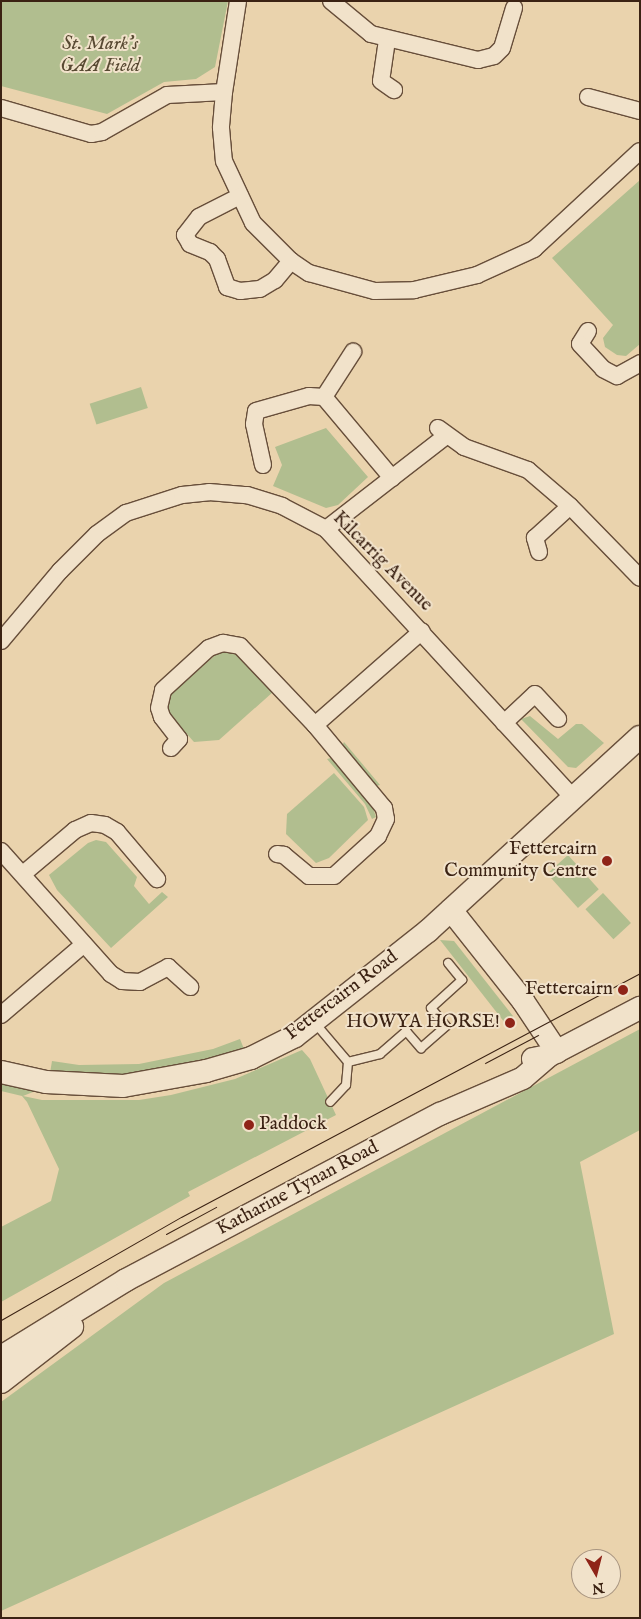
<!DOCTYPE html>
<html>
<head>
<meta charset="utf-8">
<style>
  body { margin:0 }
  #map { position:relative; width:641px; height:1619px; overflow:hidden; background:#ead3ad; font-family:"IM FELL English",serif }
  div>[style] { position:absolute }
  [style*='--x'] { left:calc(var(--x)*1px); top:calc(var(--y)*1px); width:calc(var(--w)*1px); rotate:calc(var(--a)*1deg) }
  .green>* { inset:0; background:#b1be8f; transform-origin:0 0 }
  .roads { filter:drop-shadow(1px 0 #674e3a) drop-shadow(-1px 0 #674e3a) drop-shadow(0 1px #674e3a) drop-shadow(0 -1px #674e3a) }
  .lane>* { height:8px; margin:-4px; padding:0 4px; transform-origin:4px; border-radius:4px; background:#f1e2ca }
  .street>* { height:16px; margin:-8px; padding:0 8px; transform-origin:8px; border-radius:8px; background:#f1e2ca }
  .secondary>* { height:22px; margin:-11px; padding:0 11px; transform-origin:11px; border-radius:11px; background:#f1e2ca }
  .tram>* { height:1px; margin:-0.5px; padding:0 0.5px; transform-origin:0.5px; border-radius:0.5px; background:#3b2213 }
  .dots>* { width:14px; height:14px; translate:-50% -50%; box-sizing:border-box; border:2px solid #f1e2ca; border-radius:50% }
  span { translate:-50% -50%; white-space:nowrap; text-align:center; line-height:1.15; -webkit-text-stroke:4px #f1e2ca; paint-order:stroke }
  .park-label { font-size:19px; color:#584932; font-style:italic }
  .street-label { font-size:19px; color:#3b2213 }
  .poi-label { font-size:19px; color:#3b2213 }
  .right { translate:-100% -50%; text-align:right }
  .left { translate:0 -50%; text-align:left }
  .frame { position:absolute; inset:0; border:2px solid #3b2213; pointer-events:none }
  .north { position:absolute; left:571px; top:1549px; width:50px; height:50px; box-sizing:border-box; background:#f1e2ca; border:1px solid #a89581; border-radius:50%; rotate:172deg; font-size:14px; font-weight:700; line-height:20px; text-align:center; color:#3b2213 }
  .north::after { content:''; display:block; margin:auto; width:18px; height:22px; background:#8f2418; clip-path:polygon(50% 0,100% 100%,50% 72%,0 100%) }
</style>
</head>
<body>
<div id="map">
  <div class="green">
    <i style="clip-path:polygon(1px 1px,228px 1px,215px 67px,196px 79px,164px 82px,107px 114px,1px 86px)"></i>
    <i style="clip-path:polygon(640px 180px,640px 344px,626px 356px,617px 355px,605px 347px,603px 338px,613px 325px,552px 258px)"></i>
    <i style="left:141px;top:387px;width:22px;height:54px;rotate:72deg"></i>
    <i style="clip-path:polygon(326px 428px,368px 477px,338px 505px,326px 508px,273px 486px,282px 465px,275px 447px)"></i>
    <i style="clip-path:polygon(221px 650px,240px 656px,273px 692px,219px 740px,194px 742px,169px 714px,169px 696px)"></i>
    <i style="clip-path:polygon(530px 716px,558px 739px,576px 724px,582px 724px,604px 743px,576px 768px,568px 767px,521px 719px)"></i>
    <i style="clip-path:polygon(344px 742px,380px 785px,376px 786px,342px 746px)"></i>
    <i style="clip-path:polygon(331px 758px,373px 808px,376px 817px,372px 819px,365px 804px,327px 759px)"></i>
    <i style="clip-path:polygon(334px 773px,364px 807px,368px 820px,329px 858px,316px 863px,286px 834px,287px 814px)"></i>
    <i style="clip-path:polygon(96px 840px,106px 842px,137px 877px,134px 886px,149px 904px,162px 892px,168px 897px,111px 948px,57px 890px,49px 875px,88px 843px)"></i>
    <i style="left:568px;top:855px;width:46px;height:28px;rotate:48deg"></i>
    <i style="left:603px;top:893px;width:41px;height:24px;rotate:47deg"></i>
    <i style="clip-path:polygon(440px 940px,454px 941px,513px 1016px,509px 1021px,505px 1023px)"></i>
    <i style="clip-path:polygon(640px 1029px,640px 1130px,580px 1162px,614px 1334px,1px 1611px,1px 1402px,164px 1283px)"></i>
    <i style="clip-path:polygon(240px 1039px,244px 1049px,217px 1059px,130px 1076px,50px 1073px,52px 1061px,79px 1065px,139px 1064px,213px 1049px)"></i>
    <i style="clip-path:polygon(302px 1050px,310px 1059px,336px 1115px,188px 1192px,190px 1196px,1px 1302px,1px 1227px,51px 1201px,59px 1169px,27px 1102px,22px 1096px,1px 1091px,1px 1082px,38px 1090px,23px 1096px,42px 1100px,139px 1100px,171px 1095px,235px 1079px)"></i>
  </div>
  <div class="roads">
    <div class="lane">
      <i style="--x:315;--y:1023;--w:51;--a:49.8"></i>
      <i style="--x:348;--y:1062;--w:23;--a:95"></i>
      <i style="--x:346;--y:1085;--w:23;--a:133"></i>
      <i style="--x:348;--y:1062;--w:33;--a:-14"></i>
      <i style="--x:380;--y:1054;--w:35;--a:-41"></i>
      <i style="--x:406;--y:1031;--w:23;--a:49"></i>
      <i style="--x:421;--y:1048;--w:33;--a:-41"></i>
      <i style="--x:446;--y:1026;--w:23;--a:-130"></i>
      <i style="--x:431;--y:1008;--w:42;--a:-42.1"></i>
      <i style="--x:462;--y:980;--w:22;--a:-129"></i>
    </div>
    <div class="street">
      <i style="--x:238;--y:1;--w:92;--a:98.7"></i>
      <i style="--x:224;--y:92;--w:36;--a:95"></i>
      <i style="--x:221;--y:128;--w:33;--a:85"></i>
      <i style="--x:224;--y:161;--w:68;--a:64.9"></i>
      <i style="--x:253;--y:223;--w:54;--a:45"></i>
      <i style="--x:291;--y:261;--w:22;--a:34"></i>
      <i style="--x:309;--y:273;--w:68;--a:15.3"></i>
      <i style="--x:375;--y:291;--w:39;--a:-1"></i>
      <i style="--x:414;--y:290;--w:65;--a:-13.4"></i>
      <i style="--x:477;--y:275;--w:63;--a:-24.5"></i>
      <i style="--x:534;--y:249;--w:144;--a:-42.8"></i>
      <i style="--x:331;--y:1;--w:52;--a:39.5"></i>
      <i style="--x:371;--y:34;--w:110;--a:13.7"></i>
      <i style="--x:478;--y:60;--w:16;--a:-14"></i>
      <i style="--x:494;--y:56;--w:11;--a:-45"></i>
      <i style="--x:502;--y:48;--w:42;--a:-73.3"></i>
      <i style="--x:387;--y:40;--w:41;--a:98.3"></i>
      <i style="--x:381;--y:81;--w:16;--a:35"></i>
      <i style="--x:588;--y:97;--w:54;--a:15.1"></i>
      <i style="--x:1;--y:108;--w:94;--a:16.1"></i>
      <i style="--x:91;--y:134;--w:11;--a:-10"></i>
      <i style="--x:102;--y:132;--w:75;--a:-29.6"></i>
      <i style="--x:167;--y:95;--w:57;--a:-3"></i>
      <i style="--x:240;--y:196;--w:46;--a:152.9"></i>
      <i style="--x:199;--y:217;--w:23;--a:128"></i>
      <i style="--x:185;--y:235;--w:10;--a:61"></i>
      <i style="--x:190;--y:244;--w:22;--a:22"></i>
      <i style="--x:210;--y:252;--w:10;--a:45"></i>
      <i style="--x:217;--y:259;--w:30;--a:70"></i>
      <i style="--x:227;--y:287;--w:14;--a:17"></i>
      <i style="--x:240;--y:291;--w:20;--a:-6"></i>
      <i style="--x:260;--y:289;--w:17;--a:-31"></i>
      <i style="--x:275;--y:280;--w:25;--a:-50"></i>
      <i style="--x:588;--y:331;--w:15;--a:122"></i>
      <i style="--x:580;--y:344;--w:34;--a:47"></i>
      <i style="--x:603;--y:369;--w:16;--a:27"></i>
      <i style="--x:617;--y:376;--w:26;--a:-29"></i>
      <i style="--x:324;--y:397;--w:54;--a:-57.2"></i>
      <i style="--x:438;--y:428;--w:32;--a:36"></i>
      <i style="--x:464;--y:447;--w:68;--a:19.8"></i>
      <i style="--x:528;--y:470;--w:55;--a:40.6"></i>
      <i style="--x:570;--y:506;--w:100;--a:45.8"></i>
      <i style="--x:263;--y:465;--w:42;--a:-102.4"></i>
      <i style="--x:254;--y:424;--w:13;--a:-81"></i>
      <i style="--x:256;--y:411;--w:55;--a:-15.8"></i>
      <i style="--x:309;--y:396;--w:15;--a:4"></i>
      <i style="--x:324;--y:397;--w:106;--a:50"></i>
      <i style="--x:326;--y:529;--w:152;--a:-37.8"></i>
      <i style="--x:539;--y:552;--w:15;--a:-106"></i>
      <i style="--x:535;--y:538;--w:47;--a:-42.4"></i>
      <i style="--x:1;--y:641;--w:92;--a:-49.9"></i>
      <i style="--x:60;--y:571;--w:52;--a:-45"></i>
      <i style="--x:97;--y:534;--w:36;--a:-36"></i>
      <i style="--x:126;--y:513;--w:59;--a:-17.8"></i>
      <i style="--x:182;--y:495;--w:27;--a:-6"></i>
      <i style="--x:209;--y:492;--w:38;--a:5"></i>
      <i style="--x:247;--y:495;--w:37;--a:17"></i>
      <i style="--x:282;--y:506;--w:50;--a:27.6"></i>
      <i style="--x:326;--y:529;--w:365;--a:47.4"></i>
      <i style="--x:504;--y:723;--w:42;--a:-43.1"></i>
      <i style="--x:535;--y:694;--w:34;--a:47"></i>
      <i style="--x:315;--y:725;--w:142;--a:-41.3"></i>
      <i style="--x:171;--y:748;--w:12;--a:-48"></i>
      <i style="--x:179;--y:739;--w:28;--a:-128"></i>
      <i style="--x:162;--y:717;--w:9;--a:-108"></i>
      <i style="--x:159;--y:708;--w:18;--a:-77"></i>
      <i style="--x:163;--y:690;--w:62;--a:-42.4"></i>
      <i style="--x:209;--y:648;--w:15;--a:-20"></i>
      <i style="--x:223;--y:643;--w:17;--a:10"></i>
      <i style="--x:240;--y:646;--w:109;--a:46.5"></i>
      <i style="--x:315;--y:725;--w:108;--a:50.3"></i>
      <i style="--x:384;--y:808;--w:11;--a:80"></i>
      <i style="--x:386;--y:819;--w:19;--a:115"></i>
      <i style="--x:378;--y:836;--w:59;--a:137.7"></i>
      <i style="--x:334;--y:876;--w:25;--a:180"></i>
      <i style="--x:309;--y:876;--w:33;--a:-140"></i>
      <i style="--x:284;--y:855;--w:7;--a:-172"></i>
      <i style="--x:1;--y:851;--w:165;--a:48.2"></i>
      <i style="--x:111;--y:974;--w:13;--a:32"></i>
      <i style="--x:122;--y:981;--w:18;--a:3"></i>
      <i style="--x:140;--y:982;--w:32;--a:-28"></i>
      <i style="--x:168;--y:967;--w:30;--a:42"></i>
      <i style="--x:23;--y:874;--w:68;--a:-40.2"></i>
      <i style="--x:75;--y:830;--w:17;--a:-24"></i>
      <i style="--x:91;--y:823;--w:14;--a:8"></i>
      <i style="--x:105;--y:825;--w:14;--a:30"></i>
      <i style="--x:117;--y:832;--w:62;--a:49.6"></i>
      <i style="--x:1;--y:1015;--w:109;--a:-40.5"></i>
    </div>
    <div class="secondary">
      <i style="--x:451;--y:910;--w:116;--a:51.6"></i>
      <i style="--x:523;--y:1001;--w:61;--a:56.3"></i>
      <i style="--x:533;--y:1059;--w:15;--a:-11"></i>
      <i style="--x:548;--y:1056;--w:104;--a:-27.6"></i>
      <i style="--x:1;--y:1072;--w:46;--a:12.5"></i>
      <i style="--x:46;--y:1082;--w:77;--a:3"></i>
      <i style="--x:123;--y:1086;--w:84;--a:-10.2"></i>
      <i style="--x:206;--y:1071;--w:47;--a:-16.1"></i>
      <i style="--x:251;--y:1058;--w:49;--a:-26.6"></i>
      <i style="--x:295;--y:1036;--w:169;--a:-38.3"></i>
      <i style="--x:428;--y:931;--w:287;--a:-42.5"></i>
      <i style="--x:1;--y:1357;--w:147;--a:-31.6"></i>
      <i style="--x:126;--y:1280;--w:355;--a:-27.9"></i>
      <i style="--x:440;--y:1114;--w:90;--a:-23.4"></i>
      <i style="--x:523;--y:1078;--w:33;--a:-41"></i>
      <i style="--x:1;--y:1382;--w:90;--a:-37.8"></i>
    </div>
  </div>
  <div class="tram">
    <i style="--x:485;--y:1063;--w:60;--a:-27.8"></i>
    <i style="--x:166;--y:1234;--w:57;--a:-28.4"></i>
    <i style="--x:1;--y:1320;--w:207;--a:-29.8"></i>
    <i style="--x:181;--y:1217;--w:520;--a:-27.99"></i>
  </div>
  <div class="dots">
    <i style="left:607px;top:861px;background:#8f2418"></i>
    <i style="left:623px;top:990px;background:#8f2418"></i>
    <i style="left:510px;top:1023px;background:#8f2418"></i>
    <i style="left:249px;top:1125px;background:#8f2418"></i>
  </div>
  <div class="park-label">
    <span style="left:100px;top:56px">St. Mark's<br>GAA Field</span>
  </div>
  <div class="street-label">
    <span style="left:382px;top:562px;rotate:45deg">Kilcarrig Avenue</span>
    <span style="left:342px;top:996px;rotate:-37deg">Fettercairn Road</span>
    <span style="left:298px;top:1189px;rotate:-28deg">Katharine Tynan Road</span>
  </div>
  <div class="poi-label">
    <span class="right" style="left:597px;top:861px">Fettercairn<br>Community Centre</span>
    <span class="right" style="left:613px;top:990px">Fettercairn</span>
    <span class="right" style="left:500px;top:1023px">HOWYA HORSE!</span>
    <span class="left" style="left:259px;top:1125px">Paddock</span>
  </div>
  <div class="frame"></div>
  <div class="north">N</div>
</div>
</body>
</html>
